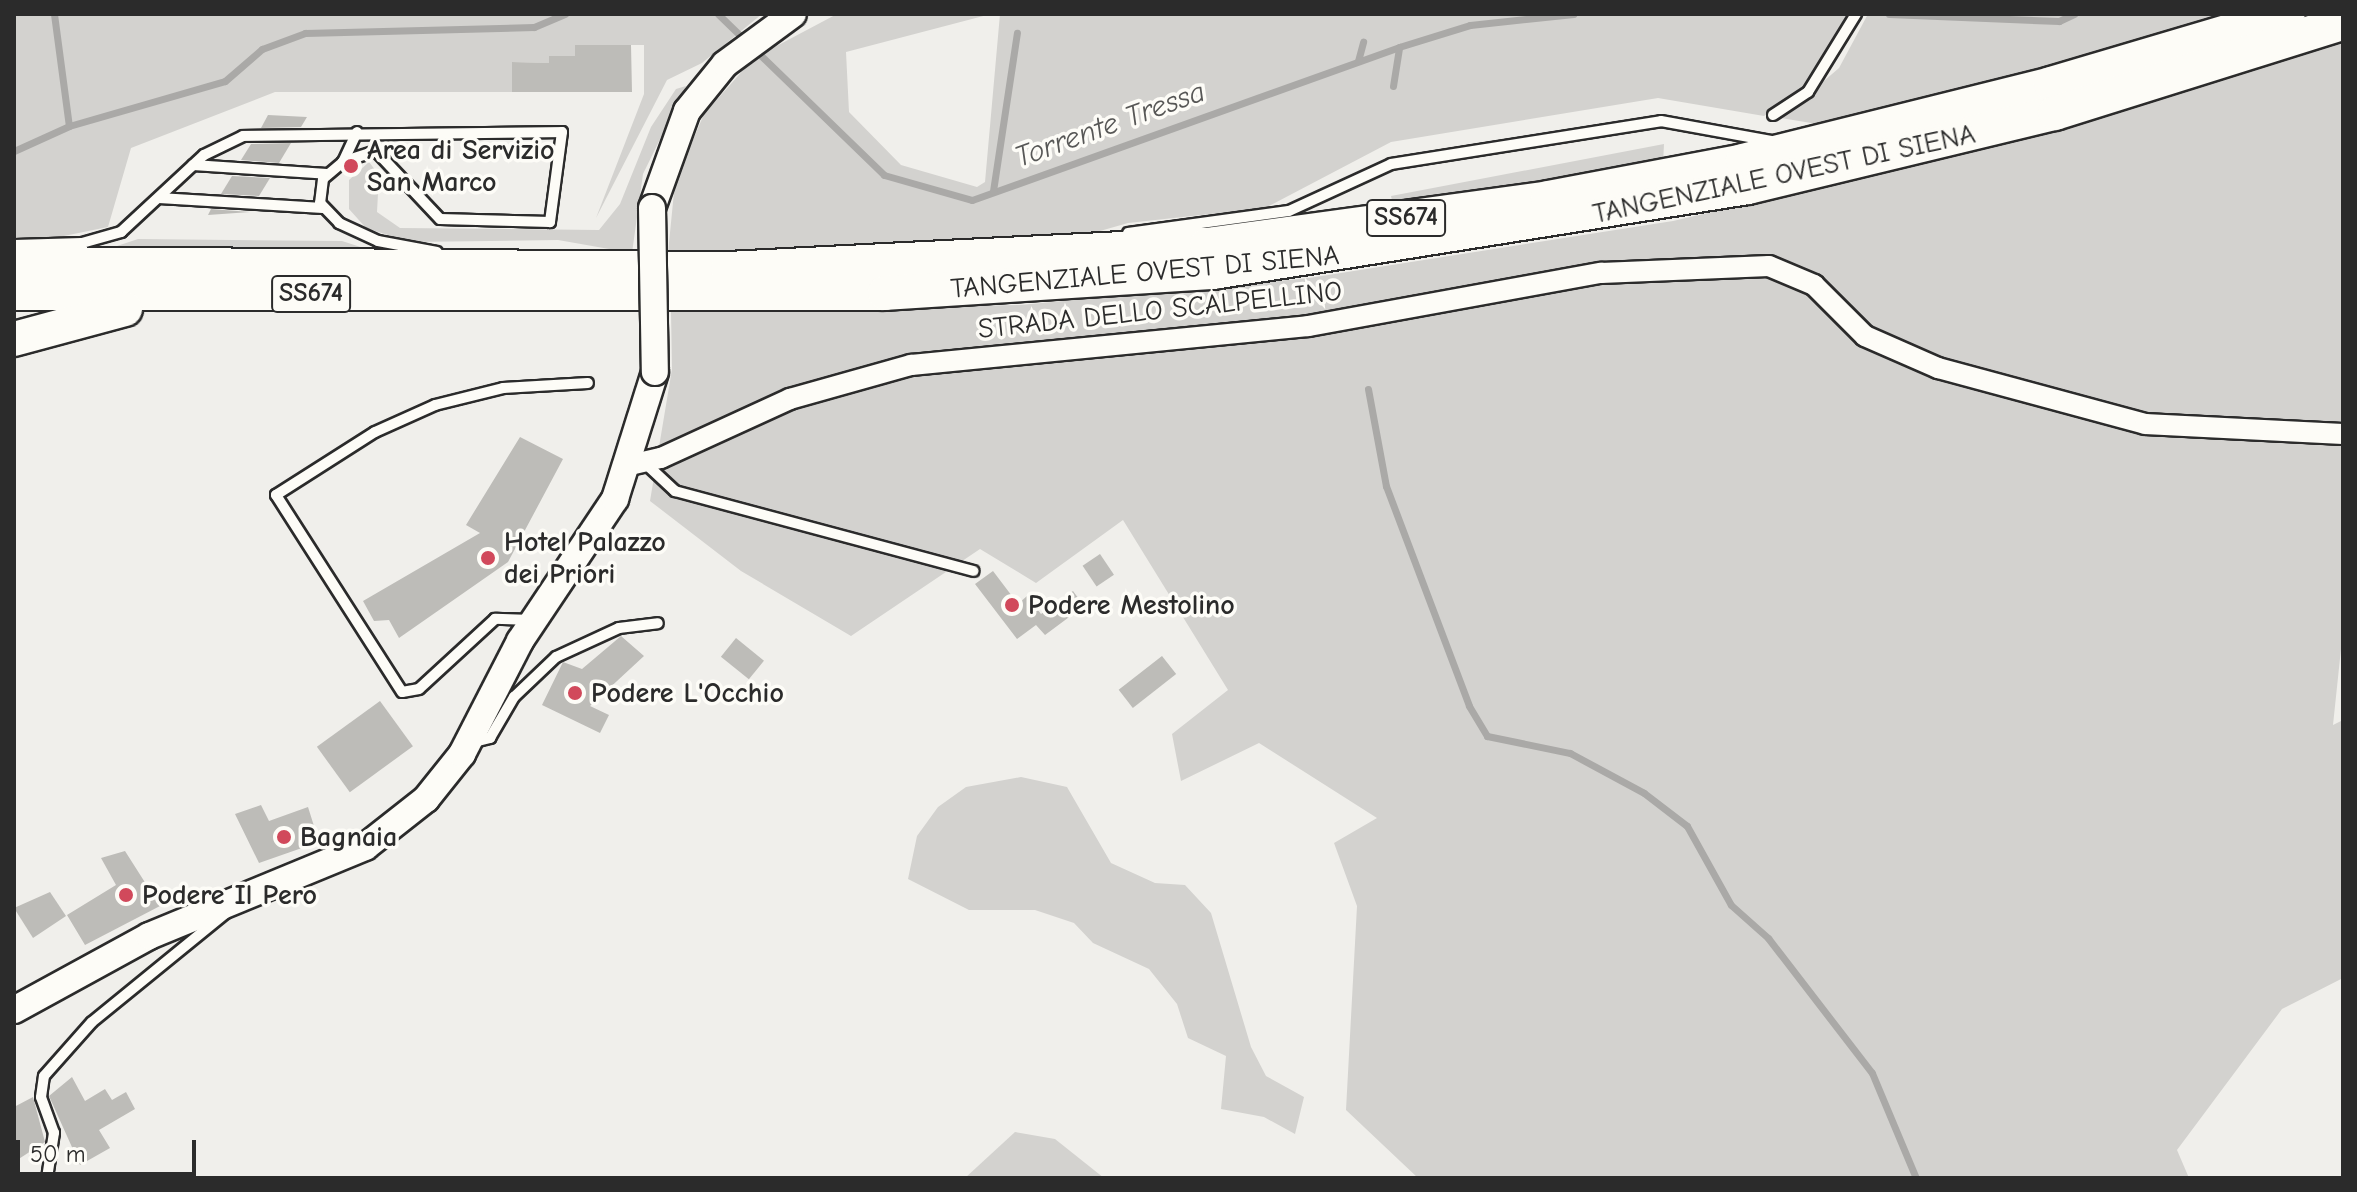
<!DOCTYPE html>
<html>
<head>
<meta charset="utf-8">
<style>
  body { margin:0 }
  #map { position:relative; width:2357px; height:1192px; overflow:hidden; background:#f0efeb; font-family:"Comic Neue",sans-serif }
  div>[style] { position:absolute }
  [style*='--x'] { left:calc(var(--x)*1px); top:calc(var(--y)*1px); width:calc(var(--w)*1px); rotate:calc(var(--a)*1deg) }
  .green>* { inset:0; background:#d3d2cf }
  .stream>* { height:7px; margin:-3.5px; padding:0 3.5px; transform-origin:3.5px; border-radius:3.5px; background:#aaa9a7 }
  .building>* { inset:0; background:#bdbcb8; transform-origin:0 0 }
  .roads { filter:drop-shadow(2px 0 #2b2b2b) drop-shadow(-2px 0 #2b2b2b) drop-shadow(0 2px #2b2b2b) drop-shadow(0 -2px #2b2b2b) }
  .service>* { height:10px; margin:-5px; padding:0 5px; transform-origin:5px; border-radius:5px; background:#fdfcf7 }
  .minor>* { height:20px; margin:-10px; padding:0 10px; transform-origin:10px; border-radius:10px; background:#fdfcf7 }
  .tertiary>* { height:26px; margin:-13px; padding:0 13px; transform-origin:13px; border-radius:13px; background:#fdfcf7 }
  .trunk>* { height:34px; margin:-17px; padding:0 17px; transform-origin:17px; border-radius:17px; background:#fdfcf7 }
  .bridges { filter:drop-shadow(2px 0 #2b2b2b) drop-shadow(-2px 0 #2b2b2b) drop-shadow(0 2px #2b2b2b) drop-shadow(0 -2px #2b2b2b) }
  .tertiary-bridge>* { height:26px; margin:-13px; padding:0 13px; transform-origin:13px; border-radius:13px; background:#fdfcf7 }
  .dots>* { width:22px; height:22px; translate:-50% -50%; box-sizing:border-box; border:4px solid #fdfcf7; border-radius:50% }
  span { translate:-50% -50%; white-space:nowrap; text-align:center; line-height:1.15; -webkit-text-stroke:7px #fdfcf7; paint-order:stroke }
  .shield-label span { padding:2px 6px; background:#fdfcf7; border:2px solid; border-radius:6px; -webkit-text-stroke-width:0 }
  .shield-label { font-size:26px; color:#2b2b2b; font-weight:700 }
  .poi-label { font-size:28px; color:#2b2b2b; font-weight:700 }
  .left { translate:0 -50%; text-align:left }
  .street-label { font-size:28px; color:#2b2b2b }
  .water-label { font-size:30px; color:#575756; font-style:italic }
  .frame { position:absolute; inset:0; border:16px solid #2b2b2b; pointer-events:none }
  .scale { position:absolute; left:16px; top:1140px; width:180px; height:36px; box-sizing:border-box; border:4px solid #2b2b2b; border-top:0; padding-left:10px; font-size:24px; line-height:28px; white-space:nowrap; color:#2b2b2b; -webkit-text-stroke:6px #fdfcf7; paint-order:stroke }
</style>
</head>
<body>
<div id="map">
  <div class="green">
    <i style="clip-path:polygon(14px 14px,762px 14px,702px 63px,667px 80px,596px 218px,644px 94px,644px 45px,575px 45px,575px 56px,550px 56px,549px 63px,512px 62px,512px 92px,275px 92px,131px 148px,108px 227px,54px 238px,14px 237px)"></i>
    <i style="clip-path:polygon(837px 14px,991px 14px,846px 52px,849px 112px,901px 165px,977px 187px,985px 182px,1000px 14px,1850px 14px,1802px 90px,1764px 116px,1658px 98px,1391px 142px,1265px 208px,1128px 223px,1051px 245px,668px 253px,675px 182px,704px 114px,754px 58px)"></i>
    <i style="clip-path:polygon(1868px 14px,2236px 14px,2068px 66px,1823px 125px,1781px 118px,1839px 68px)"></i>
    <i style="clip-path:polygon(2343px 39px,2343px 630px,2333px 725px,2343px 720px,2343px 978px,2282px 1009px,2177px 1150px,2189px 1178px,1418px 1178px,1346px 1110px,1357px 906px,1334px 843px,1377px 818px,1259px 743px,1181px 781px,1172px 734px,1228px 690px,1123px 520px,1036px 583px,980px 549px,851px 636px,741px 571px,650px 501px,672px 369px,671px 312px,1020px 305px,1309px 278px,1673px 221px,1858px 178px)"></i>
    <i style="clip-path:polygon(686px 86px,643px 174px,632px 253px,558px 240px,410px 242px,366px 228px,349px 209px,349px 180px,369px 162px,379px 175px,377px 212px,400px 228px,599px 230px,620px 204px,651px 127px,676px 89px)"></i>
    <i style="clip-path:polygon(1664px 144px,1663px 164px,1393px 205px,1391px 196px)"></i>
    <i style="clip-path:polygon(138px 239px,342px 241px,373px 251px,111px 248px)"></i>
    <i style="clip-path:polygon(1021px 777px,1067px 787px,1111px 863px,1155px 883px,1185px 885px,1211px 913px,1251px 1047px,1266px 1076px,1304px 1097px,1295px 1134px,1264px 1117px,1221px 1109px,1226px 1056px,1188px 1038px,1177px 1004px,1149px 969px,1093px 943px,1074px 923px,1035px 910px,969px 910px,908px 879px,917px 836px,938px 807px,966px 787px)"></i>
    <i style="clip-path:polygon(1015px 1132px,1055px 1139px,1104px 1178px,965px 1178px)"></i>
  </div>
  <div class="stream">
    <i style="--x:54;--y:14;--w:113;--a:82.4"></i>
    <i style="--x:718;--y:14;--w:231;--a:44.1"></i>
    <i style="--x:884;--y:175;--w:91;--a:15.9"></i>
    <i style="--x:972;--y:200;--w:454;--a:-19.7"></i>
    <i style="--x:1399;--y:47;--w:74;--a:-17.2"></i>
    <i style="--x:1470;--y:25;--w:104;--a:-6.1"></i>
    <i style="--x:1889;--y:14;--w:170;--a:2.4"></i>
    <i style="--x:2059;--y:21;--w:17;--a:-25"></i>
    <i style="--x:1358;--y:61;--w:20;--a:-75"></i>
    <i style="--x:1393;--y:86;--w:39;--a:-81"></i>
    <i style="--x:14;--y:151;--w:60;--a:-24.4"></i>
    <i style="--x:69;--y:126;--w:162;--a:-16.1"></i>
    <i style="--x:225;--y:81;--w:49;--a:-40.9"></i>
    <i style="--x:262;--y:49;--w:46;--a:-20.4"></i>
    <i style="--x:305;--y:33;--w:229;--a:-1.5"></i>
    <i style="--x:534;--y:27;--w:34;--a:-23"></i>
    <i style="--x:993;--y:191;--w:160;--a:-81.4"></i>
    <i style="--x:1368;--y:389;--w:99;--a:79.5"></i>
    <i style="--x:1386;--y:486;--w:235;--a:69.3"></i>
    <i style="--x:1469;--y:706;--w:35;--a:59"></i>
    <i style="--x:1487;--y:736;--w:85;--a:11.6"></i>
    <i style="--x:1570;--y:753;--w:84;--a:28.4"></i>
    <i style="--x:1644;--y:793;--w:54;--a:37.5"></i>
    <i style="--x:1687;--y:826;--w:90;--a:60.9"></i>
    <i style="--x:1731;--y:905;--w:50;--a:41.7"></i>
    <i style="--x:1768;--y:938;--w:170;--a:52.4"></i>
    <i style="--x:1872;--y:1073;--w:114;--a:67.3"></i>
  </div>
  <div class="building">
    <i style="clip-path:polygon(575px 45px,631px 45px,632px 92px,512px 92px,512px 62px,549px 63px,549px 56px,575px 56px)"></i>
    <i style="clip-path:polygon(268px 115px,307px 117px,301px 127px,261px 128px)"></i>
    <i style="clip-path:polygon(291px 143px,279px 163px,241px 160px,251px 144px)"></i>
    <i style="clip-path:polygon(232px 176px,270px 178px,259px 196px,221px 194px)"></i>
    <i style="clip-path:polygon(211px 209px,250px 212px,208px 215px)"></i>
    <i style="clip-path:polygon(520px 437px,563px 459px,508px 562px,399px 638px,389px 620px,374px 621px,363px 601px,480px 533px,466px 525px)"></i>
    <i style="left:1100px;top:554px;width:25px;height:21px;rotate:56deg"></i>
    <i style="clip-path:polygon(993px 571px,1018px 604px,1027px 596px,1041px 614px,1073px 591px,1084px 606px,1045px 635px,1036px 625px,1017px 639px,975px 584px)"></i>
    <i style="clip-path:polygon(621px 636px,644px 656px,590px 706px,609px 715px,600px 733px,542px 705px,563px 662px,582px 669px)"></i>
    <i style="left:736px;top:638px;width:36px;height:24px;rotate:39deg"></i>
    <i style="left:1162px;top:656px;width:23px;height:55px;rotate:52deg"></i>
    <i style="left:380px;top:701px;width:56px;height:78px;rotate:54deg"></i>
    <i style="clip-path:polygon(261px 805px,269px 821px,308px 807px,319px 842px,259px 863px,235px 814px)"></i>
    <i style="clip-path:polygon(125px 851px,160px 906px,85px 945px,67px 915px,116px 885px,101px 858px)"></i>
    <i style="clip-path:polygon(50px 892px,66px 916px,33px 938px,14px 908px)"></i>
    <i style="clip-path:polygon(72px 1077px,85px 1101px,105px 1089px,112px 1100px,126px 1092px,135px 1109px,99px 1130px,110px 1148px,80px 1165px,49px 1096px)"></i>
    <i style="clip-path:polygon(33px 1097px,45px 1142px,14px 1162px,14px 1107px)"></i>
  </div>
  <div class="roads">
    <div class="service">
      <i style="--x:1773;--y:115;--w:42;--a:-33.3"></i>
      <i style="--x:1808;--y:92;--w:92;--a:-58.4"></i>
      <i style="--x:343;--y:162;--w:33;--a:-65"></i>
      <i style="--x:193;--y:165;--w:134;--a:3.8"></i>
      <i style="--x:159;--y:198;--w:164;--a:3.5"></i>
      <i style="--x:1128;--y:233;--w:162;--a:-7.8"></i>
      <i style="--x:1289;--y:211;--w:112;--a:-24.7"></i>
      <i style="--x:1391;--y:164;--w:273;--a:-9"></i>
      <i style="--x:1661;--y:121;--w:112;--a:10.3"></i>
      <i style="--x:14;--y:245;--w:68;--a:-1.7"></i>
      <i style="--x:82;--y:243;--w:41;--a:-15.8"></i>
      <i style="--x:121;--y:232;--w:113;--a:-42.9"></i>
      <i style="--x:204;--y:155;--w:43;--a:-26"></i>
      <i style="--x:243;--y:136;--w:319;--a:-0.7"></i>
      <i style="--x:562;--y:132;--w:91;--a:97.6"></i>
      <i style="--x:550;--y:222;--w:110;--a:-178.4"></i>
      <i style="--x:440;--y:219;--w:93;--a:-133.3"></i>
      <i style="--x:376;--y:151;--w:35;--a:162"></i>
      <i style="--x:343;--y:162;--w:26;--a:140"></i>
      <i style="--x:323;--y:179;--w:24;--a:97"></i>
      <i style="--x:320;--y:203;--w:28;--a:46"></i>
      <i style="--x:339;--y:223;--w:43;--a:24.8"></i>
      <i style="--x:378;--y:241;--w:60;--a:10.6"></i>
      <i style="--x:646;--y:464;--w:40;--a:43"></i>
      <i style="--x:675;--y:491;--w:309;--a:15"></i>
      <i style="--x:532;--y:620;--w:37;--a:-178"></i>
      <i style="--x:495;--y:619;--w:103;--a:137.4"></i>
      <i style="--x:419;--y:689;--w:17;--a:170"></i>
      <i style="--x:402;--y:692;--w:234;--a:-122.6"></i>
      <i style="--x:276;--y:495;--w:117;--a:-32.5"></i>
      <i style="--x:375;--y:432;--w:66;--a:-24.2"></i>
      <i style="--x:435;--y:405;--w:70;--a:-14"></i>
      <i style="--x:503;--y:388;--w:85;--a:-3.4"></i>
      <i style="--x:470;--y:743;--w:21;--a:-14"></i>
      <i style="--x:490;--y:738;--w:48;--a:-59.7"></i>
      <i style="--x:514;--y:697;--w:58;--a:-43.6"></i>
      <i style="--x:556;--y:657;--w:69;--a:-24.7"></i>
      <i style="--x:619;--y:628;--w:39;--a:-7"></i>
      <i style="--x:47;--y:1178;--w:46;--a:-81.2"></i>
      <i style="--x:54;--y:1133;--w:38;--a:-110"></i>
      <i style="--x:41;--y:1097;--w:21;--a:-82"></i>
      <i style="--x:44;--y:1076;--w:72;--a:-48.4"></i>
      <i style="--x:92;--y:1022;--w:174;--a:-39.2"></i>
    </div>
    <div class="minor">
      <i style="--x:630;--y:465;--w:32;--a:-13"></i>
      <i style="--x:661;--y:458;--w:142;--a:-24.6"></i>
      <i style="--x:790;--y:399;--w:126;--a:-15.7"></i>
      <i style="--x:911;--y:365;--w:399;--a:-5.6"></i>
      <i style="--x:1308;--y:326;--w:298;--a:-10.3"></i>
      <i style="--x:1601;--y:273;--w:168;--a:-2.4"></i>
      <i style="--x:1769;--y:266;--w:49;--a:22.9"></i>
      <i style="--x:1814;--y:285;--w:72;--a:45"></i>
      <i style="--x:1865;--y:336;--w:80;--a:23.7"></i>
      <i style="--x:1938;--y:368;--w:214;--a:15.1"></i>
      <i style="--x:2145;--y:424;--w:198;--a:2.9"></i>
    </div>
    <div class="tertiary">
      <i style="--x:652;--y:208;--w:103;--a:-70.2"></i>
      <i style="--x:687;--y:111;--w:60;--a:-51"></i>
      <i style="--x:725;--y:64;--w:84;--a:-36.3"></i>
      <i style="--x:14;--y:1010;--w:154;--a:-28.7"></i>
      <i style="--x:149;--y:936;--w:234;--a:-22.4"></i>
      <i style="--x:365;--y:847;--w:78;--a:-38.2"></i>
      <i style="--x:426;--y:799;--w:58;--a:-51.3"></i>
      <i style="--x:462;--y:754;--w:127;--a:-62.8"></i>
      <i style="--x:520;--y:641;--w:171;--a:-56.2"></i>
      <i style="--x:615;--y:499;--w:133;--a:-72.5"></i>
    </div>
    <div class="trunk">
      <i style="--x:14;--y:264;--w:714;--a:0.4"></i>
      <i style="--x:728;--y:269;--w:480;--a:-2.9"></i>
      <i style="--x:1207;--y:245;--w:344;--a:-7.8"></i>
      <i style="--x:1548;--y:198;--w:198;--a:-10.7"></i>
      <i style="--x:1743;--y:161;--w:317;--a:-14"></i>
      <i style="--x:2051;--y:84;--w:247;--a:-16.5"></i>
      <i style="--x:14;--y:293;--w:871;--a:0"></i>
      <i style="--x:885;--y:293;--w:329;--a:-3.7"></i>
      <i style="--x:1213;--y:272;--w:542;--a:-9.03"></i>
      <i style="--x:1748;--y:187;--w:316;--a:-13.6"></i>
      <i style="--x:2055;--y:113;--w:302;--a:-17.4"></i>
      <i style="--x:14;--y:339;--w:115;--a:-15.1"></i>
    </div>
  </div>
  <div class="bridges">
    <div class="tertiary-bridge">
      <i style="--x:652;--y:208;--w:164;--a:89"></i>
    </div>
  </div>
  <div class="dots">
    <i style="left:351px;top:166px;background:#d1495b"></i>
    <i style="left:488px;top:558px;background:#d1495b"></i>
    <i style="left:1012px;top:605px;background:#d1495b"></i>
    <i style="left:575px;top:693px;background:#d1495b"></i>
    <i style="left:284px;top:837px;background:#d1495b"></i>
    <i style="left:126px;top:895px;background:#d1495b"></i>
  </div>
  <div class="shield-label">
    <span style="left:1406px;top:218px">SS674</span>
    <span style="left:311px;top:294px">SS674</span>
  </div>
  <div class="poi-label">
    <span class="left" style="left:367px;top:166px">Area di Servizio<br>San Marco</span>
    <span class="left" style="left:504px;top:558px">Hotel Palazzo<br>dei Priori</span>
    <span class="left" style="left:1028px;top:605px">Podere Mestolino</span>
    <span class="left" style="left:591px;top:693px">Podere L'Occhio</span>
    <span class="left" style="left:300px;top:837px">Bagnaia</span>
    <span class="left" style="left:142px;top:895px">Podere Il Pero</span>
  </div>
  <div class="street-label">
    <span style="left:1784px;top:174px;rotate:-12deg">TANGENZIALE OVEST DI SIENA</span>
    <span style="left:1145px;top:272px;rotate:-5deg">TANGENZIALE OVEST DI SIENA</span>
    <span style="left:1160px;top:310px;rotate:-6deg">STRADA DELLO SCALPELLINO</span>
  </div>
  <div class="water-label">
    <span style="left:1110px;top:125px;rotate:-20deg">Torrente Tressa</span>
  </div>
  <div class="frame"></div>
  <div class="scale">50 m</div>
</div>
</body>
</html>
